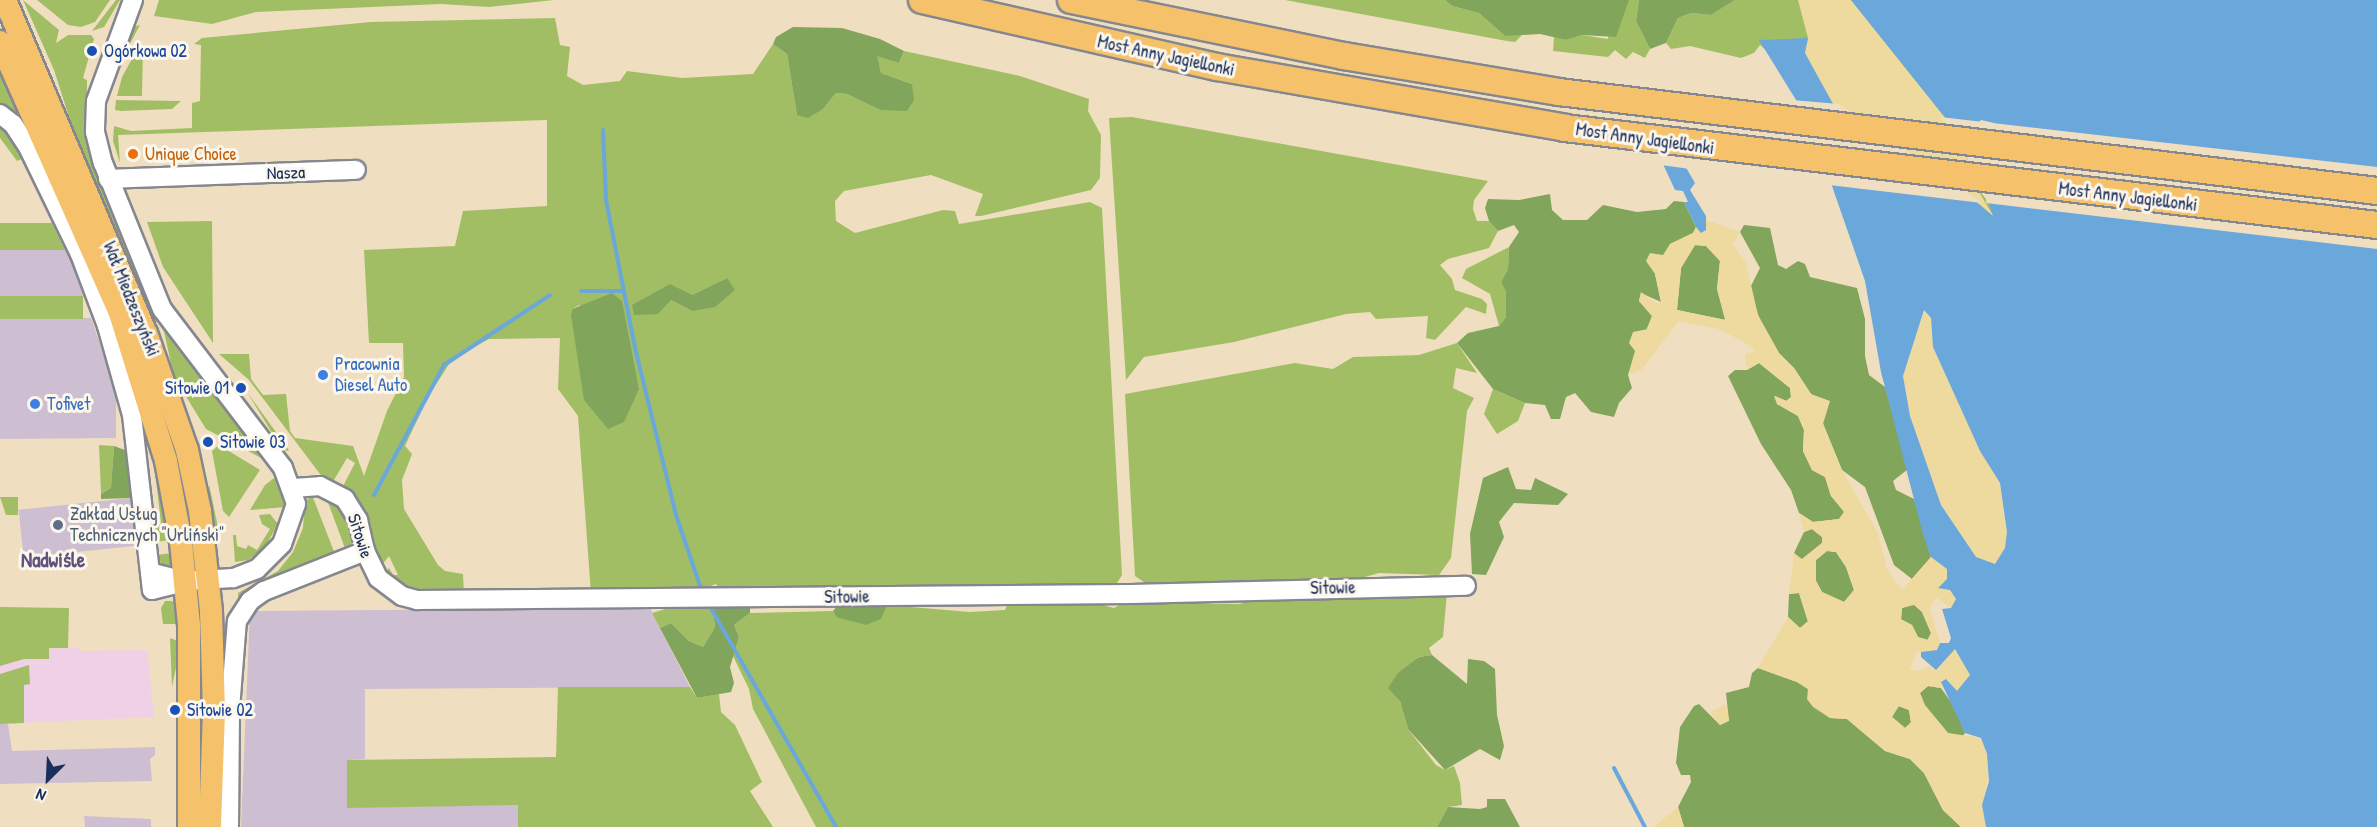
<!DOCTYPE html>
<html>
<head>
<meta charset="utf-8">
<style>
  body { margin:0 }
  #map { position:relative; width:2377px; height:827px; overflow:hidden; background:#efdfc0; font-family:"Patrick Hand",sans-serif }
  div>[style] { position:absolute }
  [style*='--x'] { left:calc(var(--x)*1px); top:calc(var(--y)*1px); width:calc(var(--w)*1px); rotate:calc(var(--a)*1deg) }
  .built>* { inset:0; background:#efd0e6 }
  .industrial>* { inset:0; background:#cdbed2; transform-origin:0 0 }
  .green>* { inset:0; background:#a2be65; transform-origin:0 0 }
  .forest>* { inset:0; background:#81a55a }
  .sand>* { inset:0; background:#eeda9e }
  .water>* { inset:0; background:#6aa7db }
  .pier>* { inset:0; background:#efdfc0 }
  .stream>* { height:4px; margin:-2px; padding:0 2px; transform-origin:2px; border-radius:2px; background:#6aa7db }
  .roads { filter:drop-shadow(2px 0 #85878f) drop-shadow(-2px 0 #85878f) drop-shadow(0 2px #85878f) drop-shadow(0 -2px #85878f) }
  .minor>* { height:18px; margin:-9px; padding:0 9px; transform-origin:9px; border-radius:9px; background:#fff }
  .major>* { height:22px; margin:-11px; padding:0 11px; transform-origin:11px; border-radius:11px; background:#f5c16b }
  .highway>* { height:26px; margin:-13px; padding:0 13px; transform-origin:13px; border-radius:13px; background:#f5c16b }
  .dots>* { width:16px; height:16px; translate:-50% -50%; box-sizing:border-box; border:3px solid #fbf7ec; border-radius:50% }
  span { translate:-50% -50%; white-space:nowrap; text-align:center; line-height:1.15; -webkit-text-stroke:6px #fbf7ec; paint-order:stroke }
  .transit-label { font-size:18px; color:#164399 }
  .left { translate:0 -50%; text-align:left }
  .right { translate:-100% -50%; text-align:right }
  .street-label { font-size:18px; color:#1b2f5e }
  .food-label { font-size:18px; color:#c56008 }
  .shop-label { font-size:18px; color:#366cbe }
  .service-label { font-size:18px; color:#4e5e75 }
  .quarter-label { font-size:21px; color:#63527e; font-weight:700 }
  .north { position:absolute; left:18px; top:749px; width:60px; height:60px; -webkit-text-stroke:4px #fbf7ec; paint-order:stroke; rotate:204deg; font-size:16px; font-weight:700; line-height:24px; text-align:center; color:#1b2f5e }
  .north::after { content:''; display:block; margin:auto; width:21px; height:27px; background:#1b2f5e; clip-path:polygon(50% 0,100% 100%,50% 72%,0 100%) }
</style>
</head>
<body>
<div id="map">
  <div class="built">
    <i style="clip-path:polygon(79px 648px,79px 651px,147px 650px,154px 717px,0 724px,0 649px)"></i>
  </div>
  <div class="industrial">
    <i style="clip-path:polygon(0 250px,70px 250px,83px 296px,0 296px)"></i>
    <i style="clip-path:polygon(91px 318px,116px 391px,116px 438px,0 439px,0 319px)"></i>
    <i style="left:131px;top:498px;width:48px;height:113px;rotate:84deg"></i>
    <i style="clip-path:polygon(650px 608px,690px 687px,365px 689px,365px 759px,347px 760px,347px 807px,519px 805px,518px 827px,241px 827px,250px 611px)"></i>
    <i style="clip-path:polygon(0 724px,8px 724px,12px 751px,155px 747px,155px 755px,150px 759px,152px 781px,0 784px)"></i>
    <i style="clip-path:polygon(84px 816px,151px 819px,151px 827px,85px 827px)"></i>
  </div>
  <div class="green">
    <i style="clip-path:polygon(23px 0,59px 30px,56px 43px,68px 35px,91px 35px,94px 39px,83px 78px,87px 80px,87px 128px,96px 167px,125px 245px,159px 320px,155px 323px,150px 323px,84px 164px,54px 70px)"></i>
    <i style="clip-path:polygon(37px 0,110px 0,95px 22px,81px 27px,68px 25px)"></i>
    <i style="clip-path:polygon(116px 0,120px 0,104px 27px,92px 31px)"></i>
    <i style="clip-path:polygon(159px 0,554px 0,489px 7px,441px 4px,256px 12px,212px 24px,154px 16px)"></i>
    <i style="clip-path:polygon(1285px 0,1445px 0,1452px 6px,1479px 13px,1505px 36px,1524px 33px,1515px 42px,1507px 41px)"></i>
    <i style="clip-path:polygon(1611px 0,1639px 0,1636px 21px,1650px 49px,1645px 58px,1633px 52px,1626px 59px,1615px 50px,1608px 57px,1553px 51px,1554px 37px,1566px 40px,1582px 35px,1608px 39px)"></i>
    <i style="clip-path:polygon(1735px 0,1875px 0,1963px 140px,1973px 182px,1989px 203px,2028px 277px,1760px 45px,1754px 53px,1741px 58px,1690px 46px,1671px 49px,1666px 43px,1678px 18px,1691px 13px,1711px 15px)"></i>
    <i style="clip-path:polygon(evenodd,555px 18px,560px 45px,570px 47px,567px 76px,583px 85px,620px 81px,627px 71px,682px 78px,753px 74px,773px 44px,787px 54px,797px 115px,823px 109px,836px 93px,847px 94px,880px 110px,912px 84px,881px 73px,876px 55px,899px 63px,904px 51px,1020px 76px,1089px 99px,1088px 111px,1101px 135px,1100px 178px,1091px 190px,981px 216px,975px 216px,983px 194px,931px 175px,844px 191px,835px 201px,836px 221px,855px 233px,943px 210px,955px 211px,959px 224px,1090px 202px,1102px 208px,1122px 575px,1117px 583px,721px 591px,716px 584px,703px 589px,591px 594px,578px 416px,558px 389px,560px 338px,489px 339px,453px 358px,429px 395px,405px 446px,412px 454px,402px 480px,404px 509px,438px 565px,445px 571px,463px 574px,464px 595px,412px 592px,384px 573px,389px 568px,393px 575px,398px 575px,389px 556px,381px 566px,342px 488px,355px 463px,347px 458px,334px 480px,323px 478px,249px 380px,219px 354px,249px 354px,251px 379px,263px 395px,286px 394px,290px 431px,295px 438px,353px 446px,364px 476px,387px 411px,404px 377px,403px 343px,369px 343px,364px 250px,455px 246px,463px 211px,547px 206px,547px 120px,118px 135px,120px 163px,113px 141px,114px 126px,131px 131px,192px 128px,192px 103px,200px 101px,201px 45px,194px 44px,202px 38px,371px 22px,555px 18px,727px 278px,692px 311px,671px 300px,692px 295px,727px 278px,555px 18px,579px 305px,629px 345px,639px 389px,571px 315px,572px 309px,579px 305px)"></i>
    <i style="clip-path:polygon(140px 25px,117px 68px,106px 103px,104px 98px,133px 27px)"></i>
    <i style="clip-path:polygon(139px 46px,143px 48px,142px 96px,117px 96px,122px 77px)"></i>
    <i style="clip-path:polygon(0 63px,74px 226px,0 106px)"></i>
    <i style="clip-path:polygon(116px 100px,181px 101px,172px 109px,121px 111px,115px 110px)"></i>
    <i style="clip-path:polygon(1132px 117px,1488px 181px,1474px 200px,1473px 209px,1477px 221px,1489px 221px,1498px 231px,1489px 248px,1448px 259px,1440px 265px,1452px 279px,1455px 290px,1482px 299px,1487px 304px,1486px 314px,1466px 307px,1435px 340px,1426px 338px,1428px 316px,1376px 319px,1370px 312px,1346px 314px,1234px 342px,1144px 357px,1126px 380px,1109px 118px)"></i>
    <i style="clip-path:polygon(0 127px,17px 146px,32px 172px,30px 176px,22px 159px,17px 161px,0 138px)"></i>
    <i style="clip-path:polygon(212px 221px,213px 343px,163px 267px,147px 222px)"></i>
    <i style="clip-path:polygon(0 223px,52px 223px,65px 250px,0 250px)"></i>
    <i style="clip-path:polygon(1509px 247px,1508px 269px,1501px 282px,1506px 292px,1506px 317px,1499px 326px,1490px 294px,1462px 278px,1466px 269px)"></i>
    <i style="left:0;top:296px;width:83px;height:23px"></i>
    <i style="clip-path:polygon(163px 327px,179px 349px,269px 462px,206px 429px,174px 377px)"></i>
    <i style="clip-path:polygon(1457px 343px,1477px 373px,1456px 368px,1453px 388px,1474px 398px,1467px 411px,1451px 558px,1439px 575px,1379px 573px,1354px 580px,1151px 587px,1135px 576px,1125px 394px,1295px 363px,1333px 369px,1353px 357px,1419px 355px)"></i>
    <i style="clip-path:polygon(1493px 389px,1525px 403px,1518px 421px,1497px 434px,1484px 414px)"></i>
    <i style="clip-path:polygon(247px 392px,289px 450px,287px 451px,280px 446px)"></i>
    <i style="clip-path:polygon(99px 445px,114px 446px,111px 488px,101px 494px)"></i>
    <i style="clip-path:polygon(219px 445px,260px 470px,229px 517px,223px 511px,212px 451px)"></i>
    <i style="clip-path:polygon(152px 447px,172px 540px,154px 542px,153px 526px,161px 523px)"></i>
    <i style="clip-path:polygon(278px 475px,285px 507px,250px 510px,265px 485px)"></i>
    <i style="clip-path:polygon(209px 484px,218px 527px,210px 535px)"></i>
    <i style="clip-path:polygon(312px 495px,335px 554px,238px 605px,238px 593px,278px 571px,293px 552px,303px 528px,305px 502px)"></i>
    <i style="clip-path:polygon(0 497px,18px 497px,18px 515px,6px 515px)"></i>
    <i style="clip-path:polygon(326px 497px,347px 516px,355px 539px,346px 551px)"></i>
    <i style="clip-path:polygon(270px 514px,278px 524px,265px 547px,248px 560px,235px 562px,233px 535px,236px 535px,237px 546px,246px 549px,248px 545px,257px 550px,270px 529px,262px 524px,259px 515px)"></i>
    <i style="clip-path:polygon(171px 553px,173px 562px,168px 570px,163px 568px,157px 555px)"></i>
    <i style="clip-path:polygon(1447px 593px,1443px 637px,1429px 648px,1432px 655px,1418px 657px,1400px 701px,1408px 729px,1436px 765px,1445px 770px,1454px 766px,1460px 783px,1462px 805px,1448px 807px,1437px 827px,816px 827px,753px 709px,749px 689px,733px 656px,739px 637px,734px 625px,750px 613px,833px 611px,836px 617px,887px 605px,970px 612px,1005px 610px,1010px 598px,1083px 600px,1114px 608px,1125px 602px,1240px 604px,1260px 595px)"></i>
    <i style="clip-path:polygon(165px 601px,172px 601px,178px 607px,179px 624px,163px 624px,161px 608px)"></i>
    <i style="clip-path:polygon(685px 603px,712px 604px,715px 627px,703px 647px,689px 641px,671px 623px,660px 628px,652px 613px)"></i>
    <i style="clip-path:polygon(0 607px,69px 608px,68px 648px,49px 648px,49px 659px,24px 659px,0 666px)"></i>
    <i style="clip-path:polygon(170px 638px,178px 641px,179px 653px,172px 687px)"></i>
    <i style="clip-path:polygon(29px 665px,30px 684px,24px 685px,24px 723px,0 724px,0 674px)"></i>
    <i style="clip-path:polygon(558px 687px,690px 687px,697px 698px,719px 694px,721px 712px,735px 725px,762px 782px,750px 791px,773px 827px,518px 827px,518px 805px,347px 808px,347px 760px,556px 757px)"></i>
  </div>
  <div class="forest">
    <i style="clip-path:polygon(1445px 0,1629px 0,1616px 37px,1582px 35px,1566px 40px,1540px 34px,1505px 36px,1479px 13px,1452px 6px)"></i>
    <i style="clip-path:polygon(1639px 0,1735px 0,1711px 15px,1691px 13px,1678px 18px,1666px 43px,1650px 49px,1636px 21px)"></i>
    <i style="clip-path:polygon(793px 27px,842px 28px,880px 39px,904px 51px,899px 63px,877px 56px,881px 73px,912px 84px,914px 100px,907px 111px,880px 110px,847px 94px,836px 93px,823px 109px,808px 118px,797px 115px,787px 54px,773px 44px,776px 37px)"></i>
    <i style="clip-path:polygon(1550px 194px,1552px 210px,1563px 220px,1587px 220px,1603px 205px,1637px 212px,1666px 209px,1674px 201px,1684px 202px,1696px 227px,1693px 233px,1670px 244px,1655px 274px,1661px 302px,1641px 293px,1639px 301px,1652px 316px,1628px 375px,1632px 388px,1619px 403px,1614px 417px,1591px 412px,1575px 393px,1566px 397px,1560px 419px,1551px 419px,1545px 405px,1525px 403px,1493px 389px,1457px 343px,1468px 333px,1499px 326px,1506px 317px,1506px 292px,1501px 282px,1508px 269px,1509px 247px,1519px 232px,1514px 225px,1498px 231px,1489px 221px,1485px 208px,1488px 199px,1519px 200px)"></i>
    <i style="clip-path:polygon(1744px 225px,1770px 228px,1778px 265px,1786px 269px,1798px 261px,1805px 264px,1810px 277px,1857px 288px,1865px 319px,1865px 356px,1869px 375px,1885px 387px,1908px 469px,1893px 481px,1896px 490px,1914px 499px,1931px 557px,1912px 579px,1894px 565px,1865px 487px,1842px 470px,1811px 394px,1794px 368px,1773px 347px,1760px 320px,1749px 290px,1760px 268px,1740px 232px)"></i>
    <i style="clip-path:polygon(1695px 245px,1706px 246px,1720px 261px,1717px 289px,1726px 320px,1677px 310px,1681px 268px)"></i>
    <i style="clip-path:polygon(727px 278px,735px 290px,715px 307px,692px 311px,671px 300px,658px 314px,634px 315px,632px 305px,670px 284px,692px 295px)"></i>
    <i style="clip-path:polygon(612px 293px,622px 301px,639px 389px,624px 422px,608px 429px,584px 400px,571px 315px,572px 309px)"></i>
    <i style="clip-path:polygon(1759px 363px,1790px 388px,1791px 397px,1786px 401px,1775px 396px,1777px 404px,1798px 416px,1804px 430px,1803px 451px,1812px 470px,1825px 477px,1831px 496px,1845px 511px,1839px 519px,1813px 522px,1799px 513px,1791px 490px,1761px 444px,1728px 376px,1735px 370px,1747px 370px)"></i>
    <i style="clip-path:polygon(114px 446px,125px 450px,131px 498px,101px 499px,101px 494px,111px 488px)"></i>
    <i style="clip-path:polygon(1508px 467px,1516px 489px,1531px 490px,1535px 478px,1568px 494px,1558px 505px,1514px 503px,1499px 522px,1504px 537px,1486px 575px,1472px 574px,1470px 534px,1483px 478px)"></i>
    <i style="clip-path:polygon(1812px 529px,1822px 537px,1822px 543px,1801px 560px,1794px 553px,1804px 532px)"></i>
    <i style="clip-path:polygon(1827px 551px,1836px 552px,1846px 567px,1854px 590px,1844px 602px,1822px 592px,1816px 581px,1816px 560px)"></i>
    <i style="clip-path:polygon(1799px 593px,1808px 622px,1800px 628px,1788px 617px,1789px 594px)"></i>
    <i style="clip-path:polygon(712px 604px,750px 605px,750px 613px,734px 625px,739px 637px,730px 667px,734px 683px,731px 692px,697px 698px,660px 628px,671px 623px,689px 641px,703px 647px,715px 627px)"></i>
    <i style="clip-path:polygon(839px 604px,887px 605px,881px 619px,866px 625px,836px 617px,833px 611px)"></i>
    <i style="clip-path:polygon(1914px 604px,1922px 612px,1931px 633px,1927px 641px,1918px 637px,1912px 625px,1901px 620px,1902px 608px)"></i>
    <i style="clip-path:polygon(1432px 655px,1467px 684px,1468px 659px,1484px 661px,1495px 669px,1497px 715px,1504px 746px,1500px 760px,1480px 749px,1445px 770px,1408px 729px,1400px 701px,1388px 688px,1398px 673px,1419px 657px)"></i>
    <i style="clip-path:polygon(1758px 668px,1797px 682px,1808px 689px,1830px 718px,1847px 719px,1885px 751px,1910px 759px,1924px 773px,1943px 810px,1961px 827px,1684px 827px,1678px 807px,1691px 782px,1690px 775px,1681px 775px,1676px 763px,1680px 727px,1694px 706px,1699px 704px,1720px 725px,1729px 721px,1726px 693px,1749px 687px,1752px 673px)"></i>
    <i style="clip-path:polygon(1928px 686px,1941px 688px,1955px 708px,1965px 733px,1962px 737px,1948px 733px,1924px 705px,1920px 693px)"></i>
    <i style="clip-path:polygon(1898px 706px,1909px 710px,1911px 723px,1905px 728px,1892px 717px)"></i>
    <i style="clip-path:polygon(1487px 799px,1505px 799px,1520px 827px,1437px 827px,1448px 807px,1480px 809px,1487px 807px)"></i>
  </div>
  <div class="sand">
    <i style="clip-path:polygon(1798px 0,1851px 0,1963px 140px,1973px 182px,1994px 217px,1966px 193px,1833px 104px,1804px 53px,1808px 38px)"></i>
    <i style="clip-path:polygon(evenodd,1701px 218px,1740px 232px,1733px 244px,1746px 263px,1758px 315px,1783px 360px,1794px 368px,1811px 394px,1830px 401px,1823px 424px,1842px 470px,1878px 533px,1887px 569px,1902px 590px,1931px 557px,1947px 569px,1950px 590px,1956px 600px,1951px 608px,1936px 597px,1930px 608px,1940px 643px,1937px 650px,1916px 652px,1910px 669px,1920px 671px,1929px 666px,1936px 670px,1955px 649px,1971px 676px,1957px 691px,1941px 682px,1941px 688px,1928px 686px,1920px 693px,1925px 705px,1948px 733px,1981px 738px,1990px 765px,1983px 805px,1986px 827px,1961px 827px,1943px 810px,1924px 773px,1910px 759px,1885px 751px,1847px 719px,1830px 718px,1813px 707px,1807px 699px,1808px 689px,1797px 682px,1758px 668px,1788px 617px,1800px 628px,1808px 621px,1799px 593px,1789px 594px,1794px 553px,1802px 559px,1822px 543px,1822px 537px,1812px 529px,1804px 532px,1799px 513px,1813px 522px,1839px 519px,1844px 512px,1831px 496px,1825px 477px,1812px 470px,1803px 451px,1804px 430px,1798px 416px,1777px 404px,1774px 396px,1787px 401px,1791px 397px,1790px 388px,1759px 363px,1747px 370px,1745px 354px,1755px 351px,1744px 342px,1719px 329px,1679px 321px,1641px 370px,1628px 375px,1635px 351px,1629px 343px,1633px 332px,1648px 329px,1652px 316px,1639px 301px,1641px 292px,1656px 303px,1661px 302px,1655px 274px,1646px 261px,1650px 253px,1663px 255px,1670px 244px,1693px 233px,1701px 218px,1695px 245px,1706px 246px,1720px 261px,1717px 289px,1725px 320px,1677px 310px,1681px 268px,1695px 245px,1701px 218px,1827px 551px,1836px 552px,1846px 567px,1854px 590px,1844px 602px,1822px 592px,1816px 581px,1816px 560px,1827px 551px,1701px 218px,1914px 605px,1922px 612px,1931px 633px,1929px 640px,1918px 637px,1912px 625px,1901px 619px,1902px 608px,1914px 605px,1701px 218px,1899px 706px,1909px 710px,1911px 722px,1905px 728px,1892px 717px,1899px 706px)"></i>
    <i style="clip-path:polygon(1924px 310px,1931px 318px,1933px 347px,1980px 451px,2000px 483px,2007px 532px,2006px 548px,1995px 564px,1976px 557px,1941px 505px,1910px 416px,1903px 376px)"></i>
    <i style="clip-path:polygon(1726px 704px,1729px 720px,1720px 725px,1710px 712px)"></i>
    <i style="clip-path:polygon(1678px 807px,1684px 827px,1653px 827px)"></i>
  </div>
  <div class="water">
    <i style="clip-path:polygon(evenodd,1851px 0,2377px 0,2377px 827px,1986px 827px,1982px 805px,1989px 781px,1987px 754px,1981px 738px,1965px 733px,1941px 682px,1946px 679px,1957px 691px,1970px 675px,1955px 649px,1936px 670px,1921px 657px,1921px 652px,1937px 650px,1940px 643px,1949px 643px,1951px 638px,1942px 609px,1951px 608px,1956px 599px,1950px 590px,1938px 588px,1947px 579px,1947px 569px,1931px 557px,1923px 534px,1881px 372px,1865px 281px,1832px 186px,1796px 100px,1759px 40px,1808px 38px,1805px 53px,1833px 104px,1966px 193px,1993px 216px,1989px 204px,1994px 123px,1981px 120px,1963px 140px,1851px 0,1924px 310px,1931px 318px,1933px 347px,1980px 451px,2000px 483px,2007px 532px,2005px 548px,1995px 564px,1976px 557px,1941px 505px,1910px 416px,1903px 376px,1924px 310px)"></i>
    <i style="clip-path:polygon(1657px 151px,1677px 152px,1695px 183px,1690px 190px,1706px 216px,1706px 230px,1701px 233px,1696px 227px,1684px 202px,1688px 202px,1683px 191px,1675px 190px)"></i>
  </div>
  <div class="pier">
    <i style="clip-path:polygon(1792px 100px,1839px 104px,1982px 203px,1829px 185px)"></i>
    <i style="clip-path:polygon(1940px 117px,2377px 167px,2377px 249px,1986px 203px,1991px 125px,1982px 124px,1965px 142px,1960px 142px)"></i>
    <i style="clip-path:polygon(1655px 149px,1680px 150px,1690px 169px,1661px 165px)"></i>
  </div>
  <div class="stream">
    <i style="--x:603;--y:130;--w:70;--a:87.5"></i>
    <i style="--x:606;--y:200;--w:151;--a:78.9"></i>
    <i style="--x:635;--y:348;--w:172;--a:76.2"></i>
    <i style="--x:676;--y:515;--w:81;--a:71.3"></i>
    <i style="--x:581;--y:291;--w:42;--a:0"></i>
    <i style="--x:374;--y:495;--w:148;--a:-61.7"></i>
    <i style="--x:444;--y:365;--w:127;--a:-33.4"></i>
    <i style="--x:709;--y:605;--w:256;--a:60.2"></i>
    <i style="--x:1614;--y:768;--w:67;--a:62.3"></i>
  </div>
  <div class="roads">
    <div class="minor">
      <i style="--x:133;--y:0;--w:108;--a:110.1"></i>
      <i style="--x:96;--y:101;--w:31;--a:92"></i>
      <i style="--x:95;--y:132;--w:32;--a:76"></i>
      <i style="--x:103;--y:163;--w:157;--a:68"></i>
      <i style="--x:162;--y:309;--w:200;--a:52.7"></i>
      <i style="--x:283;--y:468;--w:38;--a:70"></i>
      <i style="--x:296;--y:504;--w:42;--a:109.3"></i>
      <i style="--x:282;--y:544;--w:35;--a:135"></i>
      <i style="--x:257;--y:569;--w:26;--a:159"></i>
      <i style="--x:233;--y:578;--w:48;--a:176.4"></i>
      <i style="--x:185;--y:581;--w:36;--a:-166"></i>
      <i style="--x:0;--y:114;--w:16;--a:38"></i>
      <i style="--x:13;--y:124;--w:30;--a:57"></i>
      <i style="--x:29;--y:149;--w:117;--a:64.1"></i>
      <i style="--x:80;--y:254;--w:77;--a:69.4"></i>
      <i style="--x:107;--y:326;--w:92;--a:74.3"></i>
      <i style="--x:132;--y:415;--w:176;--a:83.5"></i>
      <i style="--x:152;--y:590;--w:30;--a:-14"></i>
      <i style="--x:108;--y:179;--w:248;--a:-2.1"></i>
      <i style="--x:293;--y:488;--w:27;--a:-4"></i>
      <i style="--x:320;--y:486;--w:28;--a:27"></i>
      <i style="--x:345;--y:499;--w:25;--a:58"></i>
      <i style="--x:358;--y:520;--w:32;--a:77"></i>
      <i style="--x:365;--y:551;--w:30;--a:64"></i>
      <i style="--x:378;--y:578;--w:30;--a:37"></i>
      <i style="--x:402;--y:596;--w:16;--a:15"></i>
      <i style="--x:417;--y:600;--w:714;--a:-0.48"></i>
      <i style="--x:1131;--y:594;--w:335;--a:-1.4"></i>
      <i style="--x:229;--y:827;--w:118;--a:-89.5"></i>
      <i style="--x:230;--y:709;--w:88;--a:-85.5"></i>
      <i style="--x:237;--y:621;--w:24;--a:-57"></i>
      <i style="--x:250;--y:601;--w:17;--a:-36"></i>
      <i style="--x:264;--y:591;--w:109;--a:-21.6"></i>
    </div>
    <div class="major">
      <i style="--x:5;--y:0;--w:362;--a:67.1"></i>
      <i style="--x:146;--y:333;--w:124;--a:70.7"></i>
      <i style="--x:187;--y:450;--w:62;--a:78"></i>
      <i style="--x:200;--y:511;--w:101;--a:83.7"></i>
      <i style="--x:211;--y:611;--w:100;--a:88.3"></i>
      <i style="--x:214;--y:711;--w:116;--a:92"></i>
      <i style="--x:0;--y:42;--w:293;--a:66.1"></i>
      <i style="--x:119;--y:310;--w:158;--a:72.7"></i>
      <i style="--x:166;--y:461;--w:82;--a:79.5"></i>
      <i style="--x:181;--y:542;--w:83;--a:84.5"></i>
      <i style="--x:189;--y:625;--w:202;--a:90"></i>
    </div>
    <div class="highway">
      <i style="--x:922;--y:0;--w:303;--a:12.8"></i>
      <i style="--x:1217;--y:67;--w:353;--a:9.9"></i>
      <i style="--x:1565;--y:128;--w:818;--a:6.81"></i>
      <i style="--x:1071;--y:0;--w:279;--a:11.6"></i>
      <i style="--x:1344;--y:56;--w:218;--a:9.5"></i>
      <i style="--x:1559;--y:92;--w:824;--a:6.9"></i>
    </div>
  </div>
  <div class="dots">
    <i style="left:92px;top:51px;background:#1a4fb4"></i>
    <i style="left:133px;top:154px;background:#e8710a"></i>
    <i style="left:323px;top:375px;background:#3f7fe0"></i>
    <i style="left:241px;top:388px;background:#1a4fb4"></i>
    <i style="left:35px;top:404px;background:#3f7fe0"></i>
    <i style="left:208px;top:442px;background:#1a4fb4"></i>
    <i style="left:58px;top:525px;background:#5c6f8a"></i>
    <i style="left:175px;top:710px;background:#1a4fb4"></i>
  </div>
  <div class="transit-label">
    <span class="left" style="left:104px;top:51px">Ogórkowa 02</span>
    <span class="right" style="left:229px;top:388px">Sitowie 01</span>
    <span class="left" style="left:220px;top:442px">Sitowie 03</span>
    <span class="left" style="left:187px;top:710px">Sitowie 02</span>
  </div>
  <div class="street-label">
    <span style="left:1166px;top:56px;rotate:12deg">Most Anny Jagiellonki</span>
    <span style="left:1645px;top:139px;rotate:8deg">Most Anny Jagiellonki</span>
    <span style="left:286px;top:173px;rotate:-2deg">Nasza</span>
    <span style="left:2128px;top:197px;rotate:7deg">Most Anny Jagiellonki</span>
    <span style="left:131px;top:299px;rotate:68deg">Wał Miedzeszyński</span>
    <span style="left:360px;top:536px;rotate:72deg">Sitowie</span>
    <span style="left:1333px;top:588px;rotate:-1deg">Sitowie</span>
    <span style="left:847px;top:597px;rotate:-1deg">Sitowie</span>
  </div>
  <div class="food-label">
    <span class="left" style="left:145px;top:154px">Unique Choice</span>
  </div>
  <div class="shop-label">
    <span class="left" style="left:335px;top:375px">Pracownia<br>Diesel Auto</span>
    <span class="left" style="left:47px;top:404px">Tofivet</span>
  </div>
  <div class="service-label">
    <span class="left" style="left:70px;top:525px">Zakład Usług<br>Technicznych "Urliński"</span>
  </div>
  <div class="quarter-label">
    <span style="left:53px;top:560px">Nadwiśle</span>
  </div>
  <div class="north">N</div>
</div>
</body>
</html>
